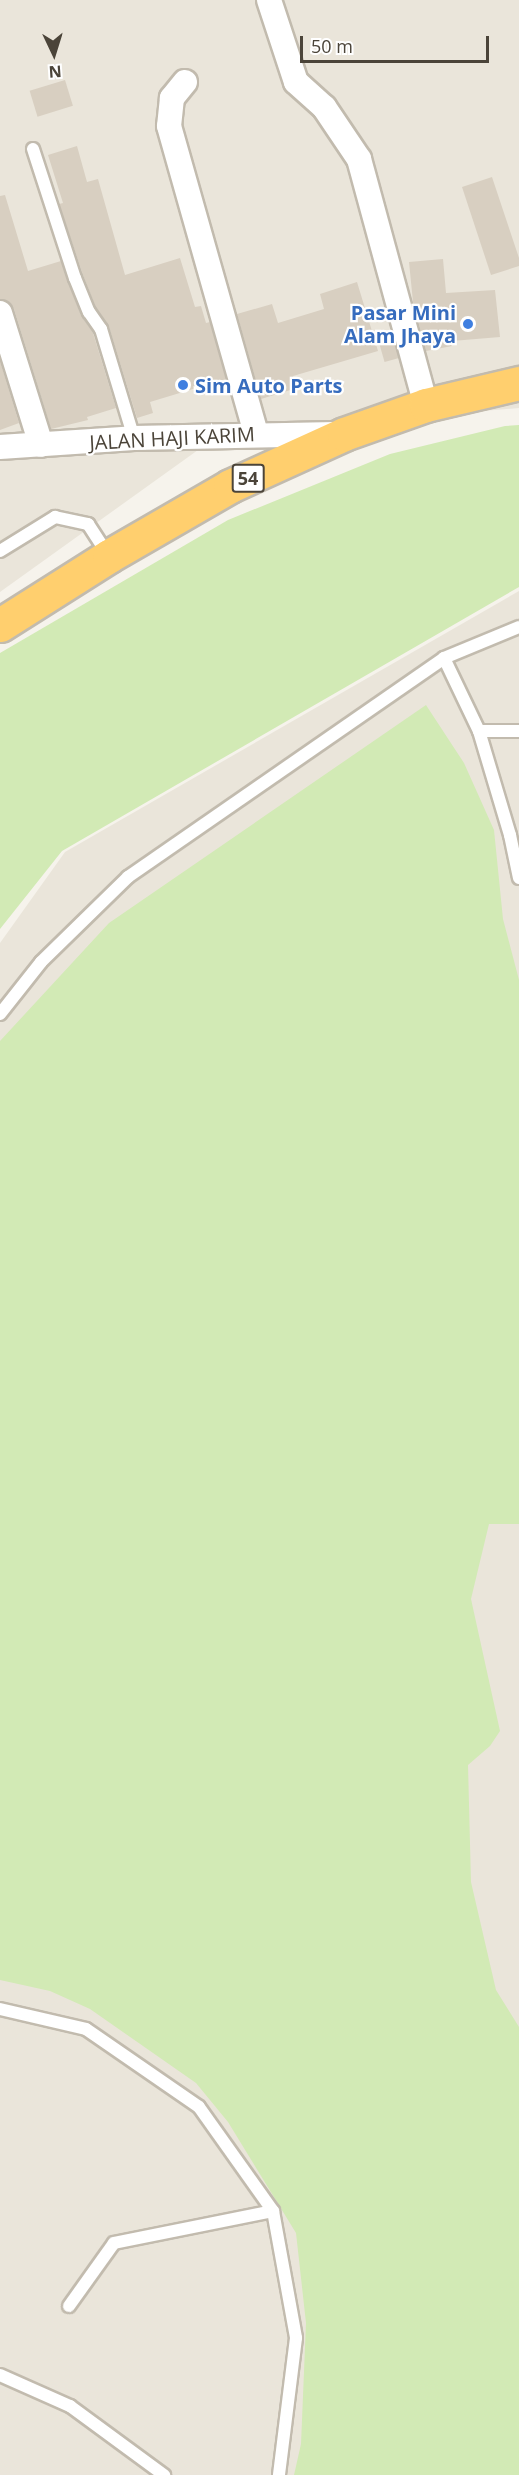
<!DOCTYPE html>
<html>
<head>
<meta charset="utf-8">
<style>
  body { margin:0 }
  #map { position:relative; width:519px; height:2475px; overflow:hidden; background:#f6f3ec; font-family:"Open Sans",sans-serif }
  div>[style] { position:absolute }
  [style*='--x'] { left:calc(var(--x)*1px); top:calc(var(--y)*1px); width:calc(var(--w)*1px); rotate:calc(var(--a)*1deg) }
  .residential>* { inset:0; background:#eae5da }
  .green>* { inset:0; background:#d2eab5 }
  .building>* { inset:0; background:#d8cfc1; transform-origin:0 0 }
  .roads { filter:drop-shadow(2px 0 #c2bbae) drop-shadow(-2px 0 #c2bbae) drop-shadow(0 2px #c2bbae) drop-shadow(0 -2px #c2bbae) }
  .lane>* { height:12px; margin:-6px; padding:0 6px; transform-origin:6px; border-radius:6px; background:#fff }
  .street>* { height:24px; margin:-12px; padding:0 12px; transform-origin:12px; border-radius:12px; background:#fff }
  .highway>* { height:33px; margin:-16.5px; padding:0 16.5px; transform-origin:16.5px; border-radius:16.5px; background:#ffcf6e }
  .dots>* { width:16px; height:16px; translate:-50% -50%; box-sizing:border-box; border:3px solid #fff; border-radius:50% }
  span { translate:-50% -50%; white-space:nowrap; text-align:center; line-height:1.15; -webkit-text-stroke:4.5px #fff; paint-order:stroke }
  .shield-label span { padding:2px 4px; background:#fff; border:2px solid; border-radius:4px; -webkit-text-stroke-width:0 }
  .shield-label { font-size:18px; color:#4b4439; font-weight:700 }
  .shop-label { font-size:20px; color:#366cbe; font-weight:700 }
  .right { translate:-100% -50%; text-align:right }
  .left { translate:0 -50%; text-align:left }
  .street-label { font-size:20px; color:#4b4439 }
  .north { position:absolute; left:24px; top:24px; width:60px; height:60px; -webkit-text-stroke:4px #fff; paint-order:stroke; rotate:176deg; font-size:16px; font-weight:700; line-height:24px; text-align:center; color:#4b4439 }
  .north::after { content:''; display:block; margin:auto; width:21px; height:27px; background:#4b4439; clip-path:polygon(50% 0,100% 100%,50% 72%,0 100%) }
  .scale { position:absolute; left:300px; top:36px; width:189px; height:27px; box-sizing:border-box; border:3px solid #4b4439; border-top:0; padding-left:8px; font-size:18px; line-height:21px; white-space:nowrap; color:#4b4439; -webkit-text-stroke:4px #fff; paint-order:stroke }
</style>
</head>
<body>
<div id="map">
  <div class="residential">
    <i style="clip-path:polygon(0 0,519px 0,519px 408px,85px 443px,198px 450px,0 592px)"></i>
    <i style="clip-path:polygon(519px 591px,519px 2475px,0 2475px,0 943px,65px 852px)"></i>
  </div>
  <div class="green">
    <i style="clip-path:polygon(519px 425px,519px 587px,62px 851px,0 929px,0 653px,228px 520px,390px 454px,505px 426px)"></i>
    <i style="clip-path:polygon(426px 705px,464px 763px,494px 830px,503px 919px,519px 980px,519px 1524px,489px 1524px,471px 1599px,500px 1731px,490px 1746px,468px 1765px,471px 1882px,496px 1990px,519px 2027px,519px 2475px,294px 2475px,301px 2444px,306px 2323px,296px 2233px,228px 2122px,196px 2083px,90px 2009px,50px 1991px,0 1980px,0 1041px,109px 923px)"></i>
  </div>
  <div class="building">
    <i style="left:65px;top:80px;width:27px;height:37px;rotate:73deg"></i>
    <i style="clip-path:polygon(77px 146px,87px 182px,98px 179px,125px 275px,180px 258px,195px 307px,201px 306px,206px 323px,210px 322px,226px 379px,150px 402px,153px 413px,137px 418px,109px 327px,96px 308px,83px 275px,59px 204px,63px 203px,48px 155px)"></i>
    <i style="clip-path:polygon(492px 177px,519px 258px,519px 266px,491px 275px,462px 187px)"></i>
    <i style="clip-path:polygon(5px 195px,28px 271px,61px 261px,81px 315px,93px 333px,116px 408px,87px 417px,88px 420px,51px 429px,14px 309px,9px 302px,0 299px,0 196px)"></i>
    <i style="clip-path:polygon(443px 259px,446px 293px,495px 290px,500px 337px,452px 341px,452px 346px,426px 351px,413px 302px,409px 262px)"></i>
    <i style="clip-path:polygon(357px 282px,378px 351px,293px 376px,297px 388px,261px 399px,237px 314px,272px 304px,278px 323px,324px 309px,320px 294px)"></i>
    <i style="left:391px;top:330px;width:29px;height:15px;rotate:74deg"></i>
    <i style="clip-path:polygon(0 361px,19px 423px,0 430px)"></i>
  </div>
  <div class="roads">
    <div class="lane">
      <i style="--x:33;--y:149;--w:136;--a:72"></i>
      <i style="--x:75;--y:278;--w:37;--a:68"></i>
      <i style="--x:89;--y:312;--w:21;--a:55"></i>
      <i style="--x:101;--y:329;--w:114;--a:73.2"></i>
      <i style="--x:0;--y:551;--w:65;--a:-31.7"></i>
      <i style="--x:55;--y:517;--w:34;--a:12"></i>
      <i style="--x:88;--y:524;--w:38;--a:57"></i>
      <i style="--x:444;--y:658;--w:81;--a:64.4"></i>
      <i style="--x:479;--y:731;--w:109;--a:73.4"></i>
      <i style="--x:510;--y:835;--w:44;--a:78.2"></i>
      <i style="--x:479;--y:731;--w:40;--a:0"></i>
      <i style="--x:0;--y:1014;--w:66;--a:-51.7"></i>
      <i style="--x:41;--y:962;--w:122;--a:-44.3"></i>
      <i style="--x:128;--y:877;--w:384;--a:-34.7"></i>
      <i style="--x:444;--y:658;--w:81;--a:-22.5"></i>
      <i style="--x:0;--y:2009;--w:88;--a:13.1"></i>
      <i style="--x:86;--y:2029;--w:137;--a:34.6"></i>
      <i style="--x:199;--y:2107;--w:128;--a:54.6"></i>
      <i style="--x:273;--y:2211;--w:129;--a:79.7"></i>
      <i style="--x:296;--y:2338;--w:138;--a:97.1"></i>
      <i style="--x:69;--y:2306;--w:77;--a:-54.5"></i>
      <i style="--x:114;--y:2243;--w:162;--a:-11.4"></i>
      <i style="--x:0;--y:2375;--w:77;--a:23.9"></i>
      <i style="--x:70;--y:2406;--w:117;--a:36.3"></i>
    </div>
    <div class="street">
      <i style="--x:269;--y:0;--w:86;--a:71.8"></i>
      <i style="--x:296;--y:82;--w:38;--a:42"></i>
      <i style="--x:324;--y:107;--w:63;--a:56.1"></i>
      <i style="--x:359;--y:159;--w:255;--a:74.8"></i>
      <i style="--x:185;--y:82;--w:21;--a:129"></i>
      <i style="--x:172;--y:98;--w:28;--a:96"></i>
      <i style="--x:169;--y:126;--w:320;--a:74.2"></i>
      <i style="--x:0;--y:313;--w:138;--a:72.7"></i>
      <i style="--x:0;--y:447;--w:134;--a:-3.8"></i>
      <i style="--x:134;--y:438;--w:202;--a:-1.1"></i>
    </div>
    <div class="highway">
      <i style="--x:0;--y:625;--w:129;--a:-32.3"></i>
      <i style="--x:109;--y:556;--w:140;--a:-30"></i>
      <i style="--x:230;--y:486;--w:125;--a:-24.5"></i>
      <i style="--x:344;--y:434;--w:87;--a:-19.5"></i>
      <i style="--x:426;--y:405;--w:96;--a:-13.3"></i>
    </div>
  </div>
  <div class="dots">
    <i style="left:468px;top:324px;background:#3f7fe0"></i>
    <i style="left:183px;top:385px;background:#3f7fe0"></i>
  </div>
  <div class="shield-label">
    <span style="left:248px;top:478px">54</span>
  </div>
  <div class="shop-label">
    <span class="right" style="left:456px;top:324px">Pasar Mini<br>Alam Jhaya</span>
    <span class="left" style="left:195px;top:385px">Sim Auto Parts</span>
  </div>
  <div class="street-label">
    <span style="left:172px;top:438px;rotate:-3deg">JALAN HAJI KARIM</span>
  </div>
  <div class="north">N</div>
  <div class="scale">50 m</div>
</div>
</body>
</html>
